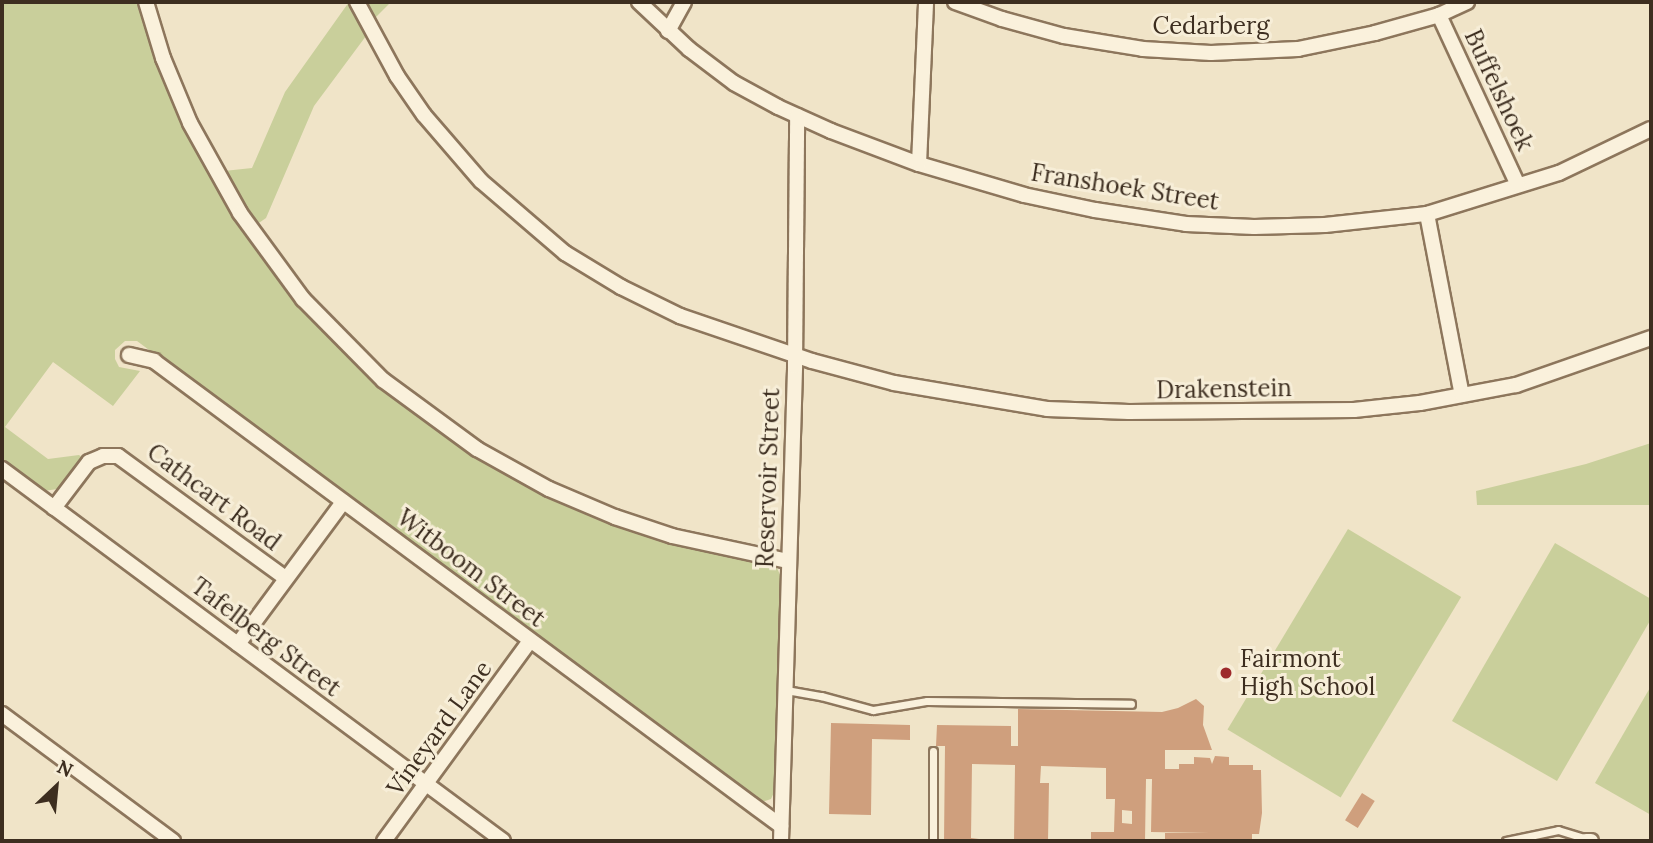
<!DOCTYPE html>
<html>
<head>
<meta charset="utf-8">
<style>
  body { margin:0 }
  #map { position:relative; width:1653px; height:843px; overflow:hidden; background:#f0e4c8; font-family:Lora,serif }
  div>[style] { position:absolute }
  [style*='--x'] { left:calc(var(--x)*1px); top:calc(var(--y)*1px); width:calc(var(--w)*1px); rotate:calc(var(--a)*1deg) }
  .green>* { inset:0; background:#c9cf9b; transform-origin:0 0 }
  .building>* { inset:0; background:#cf9f7d; transform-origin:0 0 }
  .roads { filter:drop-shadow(2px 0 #8d765c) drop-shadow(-2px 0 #8d765c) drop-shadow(0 2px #8d765c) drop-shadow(0 -2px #8d765c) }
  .lane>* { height:7px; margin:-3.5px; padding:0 3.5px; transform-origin:3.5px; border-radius:3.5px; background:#faf1dc }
  .street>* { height:14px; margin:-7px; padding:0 7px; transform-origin:7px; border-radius:7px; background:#faf1dc }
  .dots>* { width:19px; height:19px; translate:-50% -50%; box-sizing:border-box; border:4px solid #f7eed8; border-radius:50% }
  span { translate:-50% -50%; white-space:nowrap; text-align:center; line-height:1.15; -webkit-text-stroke:6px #f7eed8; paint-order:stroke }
  .street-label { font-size:24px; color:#3d2e20 }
  .poi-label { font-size:24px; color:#3d2e20 }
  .left { translate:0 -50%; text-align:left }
  .frame { position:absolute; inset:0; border:4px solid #3d2e20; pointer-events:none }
  .north { position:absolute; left:21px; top:752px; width:70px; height:70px; -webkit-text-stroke:5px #f7eed8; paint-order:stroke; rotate:26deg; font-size:19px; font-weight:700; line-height:28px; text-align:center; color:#3d2e20 }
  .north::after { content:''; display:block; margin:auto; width:24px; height:32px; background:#3d2e20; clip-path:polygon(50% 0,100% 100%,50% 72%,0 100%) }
</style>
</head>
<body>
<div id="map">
  <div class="green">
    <i style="clip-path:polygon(2px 2px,138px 2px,159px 67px,189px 138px,245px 234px,285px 288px,333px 342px,391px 395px,435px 429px,506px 474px,574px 508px,667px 541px,777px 568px,781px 577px,776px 788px,771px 799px,762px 802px,753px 799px,137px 341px,125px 341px,115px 350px,115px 359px,119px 367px,140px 371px,113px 406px,53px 362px,5px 427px,48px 459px,79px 455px,83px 458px,57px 489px,44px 491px,2px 461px)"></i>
    <i style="clip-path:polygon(349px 2px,366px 36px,314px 106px,266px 218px,256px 225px,224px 171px,252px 168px,285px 92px)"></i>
    <i style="clip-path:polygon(364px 2px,391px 2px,373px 20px)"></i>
    <i style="clip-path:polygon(1651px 443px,1651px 505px,1477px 505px,1476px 491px,1586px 464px)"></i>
    <i style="left:1348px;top:529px;width:132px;height:234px;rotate:31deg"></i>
    <i style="clip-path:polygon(1555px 543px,1651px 599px,1651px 619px,1557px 781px,1452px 721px)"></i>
    <i style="clip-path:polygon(1651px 686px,1651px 815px,1595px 783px)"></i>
  </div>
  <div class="building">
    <i style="clip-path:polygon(evenodd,1196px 699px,1204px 706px,1203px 725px,1212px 750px,1165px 750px,1165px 769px,1179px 769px,1179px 764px,1194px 764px,1194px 757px,1210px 758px,1212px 764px,1215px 756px,1229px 757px,1229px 765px,1253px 765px,1253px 770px,1261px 770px,1262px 813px,1259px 834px,1252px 834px,1252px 841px,1165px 841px,1165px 833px,1210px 833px,1151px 832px,1152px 779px,1146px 779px,1145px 841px,1091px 841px,1091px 832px,1114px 832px,1115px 799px,1106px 799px,1106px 768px,1041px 766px,1040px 783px,1049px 783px,1048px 841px,1014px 841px,1015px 765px,972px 764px,971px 838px,995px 841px,944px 841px,945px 746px,936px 746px,937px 725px,1011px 726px,1011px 746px,1018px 746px,1018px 709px,1162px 712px,1178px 708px,1196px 699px,1122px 810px,1132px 811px,1132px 824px,1122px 823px,1122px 810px)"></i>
    <i style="clip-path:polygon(831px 723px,910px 725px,910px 740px,872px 739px,871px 815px,829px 814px)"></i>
    <i style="left:1362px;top:793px;width:15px;height:32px;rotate:32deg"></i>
  </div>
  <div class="roads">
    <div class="lane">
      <i style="--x:786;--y:690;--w:36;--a:10"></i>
      <i style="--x:821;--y:696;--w:54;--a:15.1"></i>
      <i style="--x:873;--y:710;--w:55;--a:-9.5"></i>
      <i style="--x:927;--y:701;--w:204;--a:0.8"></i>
      <i style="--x:933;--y:751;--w:90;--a:90"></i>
      <i style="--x:1506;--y:841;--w:53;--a:-11.9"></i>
      <i style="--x:1558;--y:830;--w:31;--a:17"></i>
    </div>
    <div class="street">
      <i style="--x:146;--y:2;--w:59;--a:73.1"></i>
      <i style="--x:163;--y:58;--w:70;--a:67.4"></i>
      <i style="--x:190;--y:123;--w:103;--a:60.9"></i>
      <i style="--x:240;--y:213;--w:107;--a:53.8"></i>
      <i style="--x:303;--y:299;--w:114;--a:45.4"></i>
      <i style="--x:383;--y:380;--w:117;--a:36.3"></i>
      <i style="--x:477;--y:449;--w:82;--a:29.1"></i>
      <i style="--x:549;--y:489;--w:72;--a:23"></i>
      <i style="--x:615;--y:517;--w:60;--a:18.4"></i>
      <i style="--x:672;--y:536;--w:119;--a:12.2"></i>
      <i style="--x:357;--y:2;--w:84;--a:61.6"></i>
      <i style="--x:397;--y:76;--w:47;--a:55.3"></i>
      <i style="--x:424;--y:115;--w:87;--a:49.2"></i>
      <i style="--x:481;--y:181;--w:111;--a:40.6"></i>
      <i style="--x:565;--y:253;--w:66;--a:31.3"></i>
      <i style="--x:621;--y:287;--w:66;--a:26.2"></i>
      <i style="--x:680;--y:316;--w:139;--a:18.8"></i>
      <i style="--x:812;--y:361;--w:85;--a:15"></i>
      <i style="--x:894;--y:383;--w:155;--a:9.6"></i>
      <i style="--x:1047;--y:409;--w:82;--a:2.1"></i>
      <i style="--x:1129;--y:412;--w:225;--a:-0.5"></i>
      <i style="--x:1354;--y:410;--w:66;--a:-6.1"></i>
      <i style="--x:1420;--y:403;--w:98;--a:-10.6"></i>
      <i style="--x:1516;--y:385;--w:143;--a:-19.2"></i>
      <i style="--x:639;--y:2;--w:69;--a:43.2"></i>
      <i style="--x:689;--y:49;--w:56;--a:37.1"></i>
      <i style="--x:734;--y:83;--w:50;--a:28.6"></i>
      <i style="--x:778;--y:107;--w:58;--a:24.4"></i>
      <i style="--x:831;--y:131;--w:94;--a:20.6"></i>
      <i style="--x:919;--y:164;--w:109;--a:16.4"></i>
      <i style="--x:1024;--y:195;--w:73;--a:11.9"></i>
      <i style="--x:1095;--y:210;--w:92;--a:8.7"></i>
      <i style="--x:1186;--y:224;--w:68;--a:2.5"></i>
      <i style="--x:1254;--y:227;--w:71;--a:-1.6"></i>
      <i style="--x:1325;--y:225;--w:103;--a:-6.2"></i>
      <i style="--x:1427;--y:214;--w:138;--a:-17.3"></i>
      <i style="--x:1559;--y:173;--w:102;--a:-25.6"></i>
      <i style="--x:955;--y:2;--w:50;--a:19.9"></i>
      <i style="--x:1002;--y:19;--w:64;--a:15.3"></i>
      <i style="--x:1064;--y:36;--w:80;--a:9.3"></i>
      <i style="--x:1143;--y:49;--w:68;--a:3.4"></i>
      <i style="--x:1211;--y:53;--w:87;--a:-2.6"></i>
      <i style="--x:1298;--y:49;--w:79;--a:-11.7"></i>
      <i style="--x:1375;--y:33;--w:66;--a:-15.7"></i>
      <i style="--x:1439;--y:15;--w:31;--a:-25"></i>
      <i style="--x:1439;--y:15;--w:187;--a:65.1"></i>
      <i style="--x:668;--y:31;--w:33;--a:-61"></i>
      <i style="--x:919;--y:164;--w:162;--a:-87.5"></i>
      <i style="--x:1427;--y:214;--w:184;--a:79.1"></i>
      <i style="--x:129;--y:355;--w:26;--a:13"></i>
      <i style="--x:154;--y:361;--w:781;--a:36.56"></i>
      <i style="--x:2;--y:469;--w:624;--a:36.59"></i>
      <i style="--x:54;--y:508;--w:58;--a:-52.7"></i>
      <i style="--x:89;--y:462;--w:15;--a:-23"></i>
      <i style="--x:103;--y:456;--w:15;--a:0"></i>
      <i style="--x:118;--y:456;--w:207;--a:36.1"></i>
      <i style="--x:238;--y:644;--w:177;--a:-53.5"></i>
      <i style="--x:2;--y:714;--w:213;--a:36.6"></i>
      <i style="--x:384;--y:841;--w:248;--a:-53.9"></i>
      <i style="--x:781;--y:841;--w:475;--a:-88.3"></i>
      <i style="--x:795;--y:366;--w:250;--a:-89.5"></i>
      <i style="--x:1586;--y:841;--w:5;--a:0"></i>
    </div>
  </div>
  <div class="dots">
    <i style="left:1226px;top:673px;background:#9e2a2b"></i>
  </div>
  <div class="street-label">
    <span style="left:1211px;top:26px">Cedarberg</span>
    <span style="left:1499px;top:90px;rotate:65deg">Buffelshoek</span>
    <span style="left:1125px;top:187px;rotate:9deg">Franshoek Street</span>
    <span style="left:1224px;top:389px;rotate:-1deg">Drakenstein</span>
    <span style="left:768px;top:478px;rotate:-88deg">Reservoir Street</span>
    <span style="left:214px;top:497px;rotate:37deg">Cathcart Road</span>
    <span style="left:471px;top:568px;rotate:37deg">Witboom Street</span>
    <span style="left:266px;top:637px;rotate:37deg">Tafelberg Street</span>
    <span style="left:439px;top:728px;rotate:-54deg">Vineyard Lane</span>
  </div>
  <div class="poi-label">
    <span class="left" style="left:1240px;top:673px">Fairmont<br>High School</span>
  </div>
  <div class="frame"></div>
  <div class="north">N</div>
</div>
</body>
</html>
